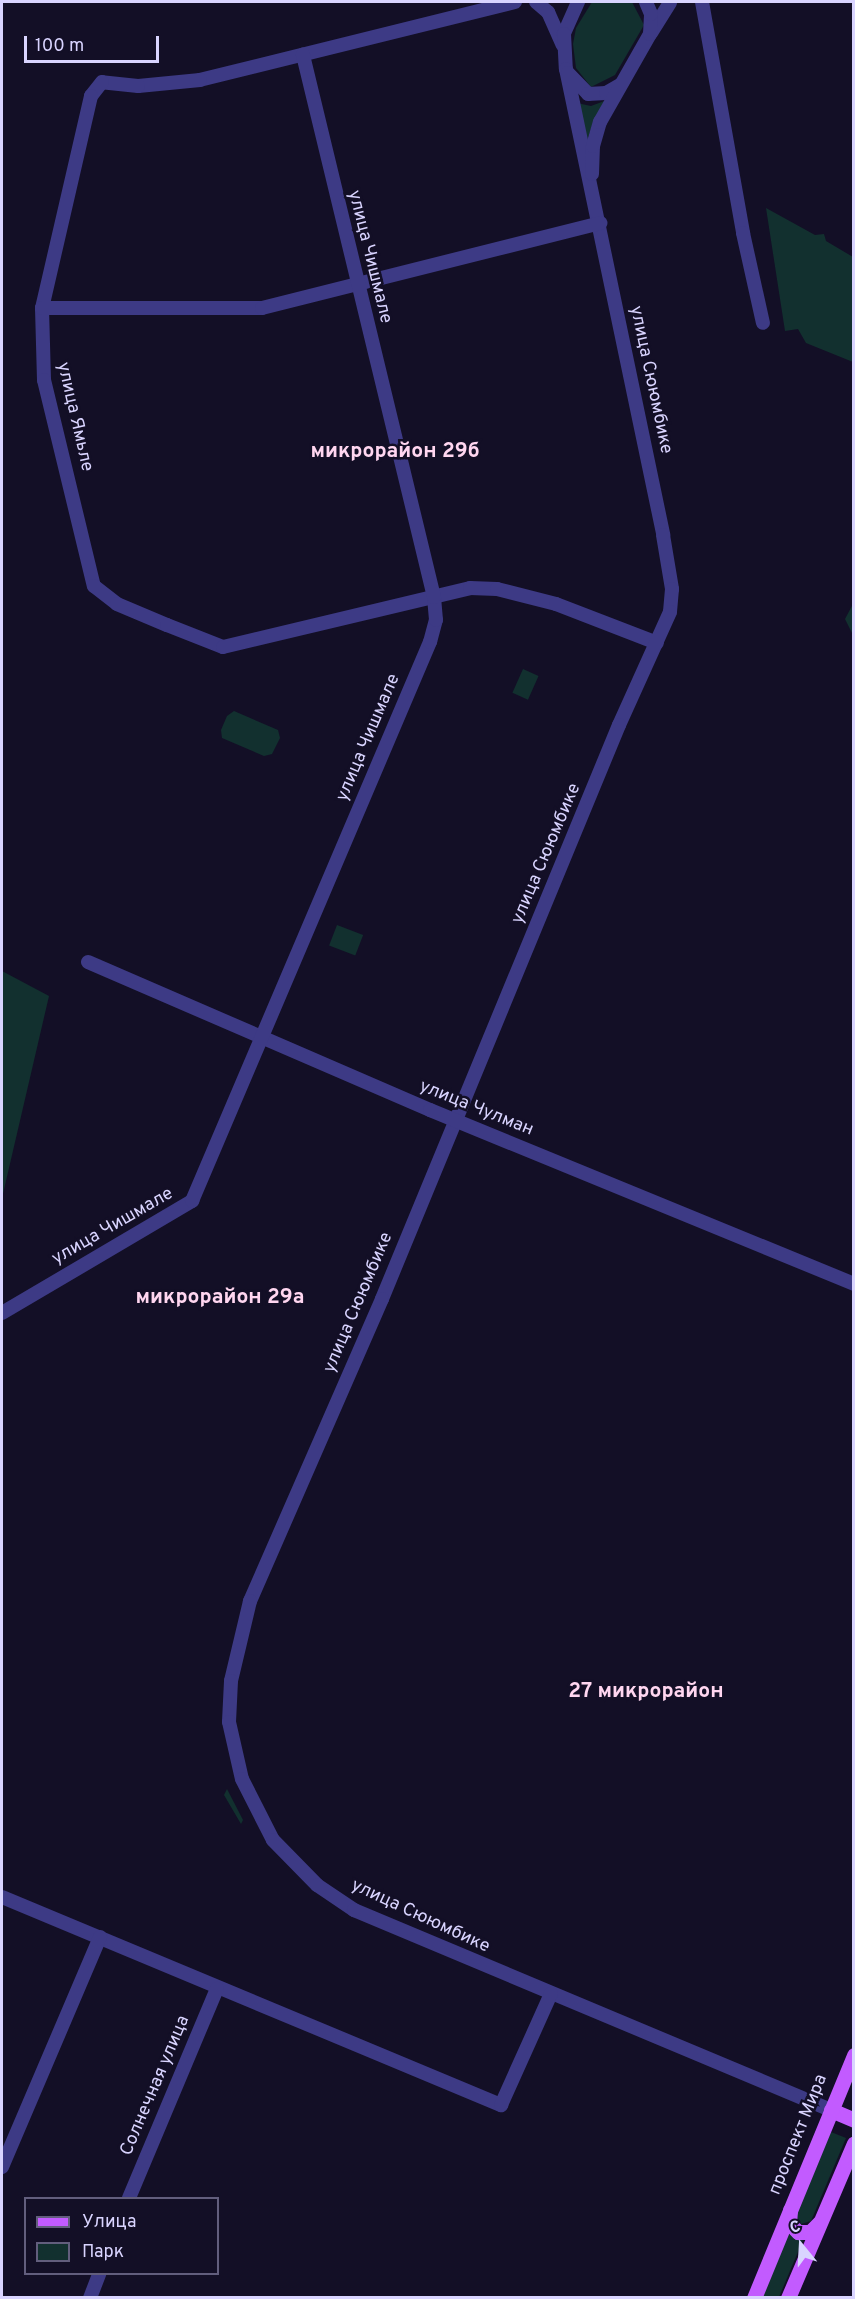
<!DOCTYPE html>
<html>
<head>
<meta charset="utf-8">
<style>
  body { margin:0 }
  #map { position:relative; width:855px; height:2299px; overflow:hidden; background:#130f26; font-family:Overpass,sans-serif }
  div>[style] { position:absolute }
  [style*='--x'] { left:calc(var(--x)*1px); top:calc(var(--y)*1px); width:calc(var(--w)*1px); rotate:calc(var(--a)*1deg) }
  .green>* { inset:0; background:#12302f; transform-origin:0 0 }
  .minor>* { height:14px; margin:-7px; padding:0 7px; transform-origin:7px; border-radius:7px; background:#3d3a85 }
  .major>* { height:15px; margin:-7.5px; padding:0 7.5px; transform-origin:7.5px; border-radius:7.5px; background:#c25bff }
  span { translate:-50% -50%; white-space:nowrap; text-align:center; line-height:1.15; -webkit-text-stroke:5px #130f26; paint-order:stroke }
  .street-label { font-size:18px; color:#d9d4ff }
  .quarter-label { font-size:21px; color:#ffd6f0; font-weight:700 }
  .frame { position:absolute; inset:0; border:3px solid #d9d4ff; pointer-events:none }
  .legend { position:absolute; left:24px; top:2197px; width:195px; height:78px; box-sizing:border-box; background:#130f26; border:2px solid #625e7d; margin:0; padding:8px 10px; list-style:none; font-size:18px; color:#d9d4ff }
  .legend li { display:flex; align-items:center; gap:12px; height:30px }
  .legend b { width:30px; border:2px solid #625e7d }
  .north { position:absolute; left:771px; top:2215px; width:60px; height:60px; -webkit-text-stroke:4px #130f26; paint-order:stroke; rotate:342deg; font-size:16px; font-weight:700; line-height:24px; text-align:center; color:#d9d4ff }
  .north::after { content:''; display:block; margin:auto; width:21px; height:27px; background:#d9d4ff; clip-path:polygon(50% 0,100% 100%,50% 72%,0 100%) }
  .scale { position:absolute; left:24px; top:36px; width:135px; height:27px; box-sizing:border-box; border:3px solid #d9d4ff; border-top:0; padding-left:8px; font-size:18px; line-height:21px; white-space:nowrap; color:#d9d4ff; -webkit-text-stroke:4px #130f26; paint-order:stroke }
</style>
</head>
<body>
<div id="map">
  <div class="green">
    <i style="clip-path:polygon(592px 2px,632px 2px,644px 25px,615px 75px,591px 87px,576px 68px,573px 44px,576px 28px)"></i>
    <i style="clip-path:polygon(607px 100px,594px 119px,587px 141px,577px 103px,591px 106px)"></i>
    <i style="clip-path:polygon(766px 208px,815px 235px,824px 234px,826px 241px,853px 257px,853px 362px,806px 343px,798px 329px,785px 331px)"></i>
    <i style="clip-path:polygon(853px 604px,853px 635px,845px 619px)"></i>
    <i style="left:523px;top:669px;width:17px;height:26px;rotate:24deg"></i>
    <i style="clip-path:polygon(234px 711px,278px 730px,280px 738px,272px 754px,264px 756px,222px 738px,221px 730px,227px 716px)"></i>
    <i style="left:337px;top:925px;width:28px;height:22px;rotate:21deg"></i>
    <i style="clip-path:polygon(2px 971px,49px 996px,2px 1198px)"></i>
    <i style="clip-path:polygon(227px 1789px,243px 1820px,241px 1824px,224px 1795px)"></i>
    <i style="clip-path:polygon(831px 2132px,846px 2138px,811px 2221px,801px 2224px,796px 2215px)"></i>
    <i style="clip-path:polygon(788px 2234px,803px 2240px,779px 2297px,762px 2298px)"></i>
  </div>
  <div class="minor">
    <i style="--x:515;--y:2;--w:325;--a:166.1"></i>
    <i style="--x:200;--y:80;--w:62;--a:174.5"></i>
    <i style="--x:138;--y:86;--w:36;--a:-174"></i>
    <i style="--x:102;--y:82;--w:18;--a:128"></i>
    <i style="--x:91;--y:96;--w:218;--a:103"></i>
    <i style="--x:42;--y:308;--w:72;--a:88.4"></i>
    <i style="--x:44;--y:380;--w:212;--a:76.4"></i>
    <i style="--x:94;--y:586;--w:29;--a:38"></i>
    <i style="--x:117;--y:604;--w:54;--a:22.8"></i>
    <i style="--x:167;--y:625;--w:60;--a:21.4"></i>
    <i style="--x:223;--y:647;--w:254;--a:-13.4"></i>
    <i style="--x:470;--y:588;--w:27;--a:2"></i>
    <i style="--x:497;--y:589;--w:61;--a:14.3"></i>
    <i style="--x:556;--y:604;--w:108;--a:21.1"></i>
    <i style="--x:536;--y:2;--w:16;--a:40"></i>
    <i style="--x:548;--y:12;--w:36;--a:66"></i>
    <i style="--x:578;--y:2;--w:35;--a:114"></i>
    <i style="--x:564;--y:34;--w:35;--a:87"></i>
    <i style="--x:566;--y:69;--w:476;--a:78.2"></i>
    <i style="--x:663;--y:535;--w:55;--a:80.5"></i>
    <i style="--x:672;--y:589;--w:23;--a:95"></i>
    <i style="--x:670;--y:612;--w:124;--a:114.3"></i>
    <i style="--x:619;--y:725;--w:621;--a:112.44"></i>
    <i style="--x:382;--y:1299;--w:330;--a:113.6"></i>
    <i style="--x:250;--y:1601;--w:82;--a:103.4"></i>
    <i style="--x:231;--y:1681;--w:41;--a:92.8"></i>
    <i style="--x:229;--y:1722;--w:58;--a:77.2"></i>
    <i style="--x:242;--y:1779;--w:68;--a:63.1"></i>
    <i style="--x:273;--y:1840;--w:63;--a:45.6"></i>
    <i style="--x:317;--y:1885;--w:45;--a:34"></i>
    <i style="--x:354;--y:1910;--w:517;--a:22.75"></i>
    <i style="--x:702;--y:2;--w:235;--a:79.9"></i>
    <i style="--x:743;--y:233;--w:92;--a:77.5"></i>
    <i style="--x:651;--y:33;--w:36;--a:-58"></i>
    <i style="--x:568;--y:73;--w:29;--a:46"></i>
    <i style="--x:588;--y:94;--w:18;--a:-3"></i>
    <i style="--x:606;--y:93;--w:16;--a:-30"></i>
    <i style="--x:592;--y:174;--w:28;--a:-88"></i>
    <i style="--x:593;--y:146;--w:25;--a:-74"></i>
    <i style="--x:600;--y:122;--w:101;--a:-60.4"></i>
    <i style="--x:650;--y:34;--w:20;--a:-87"></i>
    <i style="--x:651;--y:14;--w:13;--a:-113"></i>
    <i style="--x:42;--y:308;--w:220;--a:0"></i>
    <i style="--x:262;--y:308;--w:349;--a:-14.1"></i>
    <i style="--x:88;--y:962;--w:373;--a:23.4"></i>
    <i style="--x:430;--y:1110;--w:458;--a:22.3"></i>
    <i style="--x:2;--y:1313;--w:221;--a:-30.5"></i>
    <i style="--x:192;--y:1201;--w:608;--a:-66.94"></i>
    <i style="--x:430;--y:642;--w:23;--a:-75"></i>
    <i style="--x:436;--y:620;--w:23;--a:-95"></i>
    <i style="--x:434;--y:597;--w:558;--a:-103.59"></i>
    <i style="--x:2;--y:1897;--w:541;--a:22.63"></i>
    <i style="--x:501;--y:2105;--w:122;--a:-65.8"></i>
    <i style="--x:2;--y:2167;--w:250;--a:-66.9"></i>
    <i style="--x:129;--y:2198;--w:227;--a:-67.2"></i>
    <i style="--x:90;--y:2298;--w:26;--a:-69"></i>
  </div>
  <div class="major">
    <i style="--x:831;--y:2110;--w:25;--a:23"></i>
    <i style="--x:790;--y:2210;--w:13;--a:94"></i>
    <i style="--x:789;--y:2223;--w:13;--a:45"></i>
    <i style="--x:798;--y:2232;--w:12;--a:0"></i>
    <i style="--x:810;--y:2232;--w:13;--a:-45"></i>
    <i style="--x:754;--y:2298;--w:263;--a:-67.6"></i>
    <i style="--x:788;--y:2298;--w:168;--a:-66.9"></i>
  </div>
  <div class="street-label">
    <span style="left:369px;top:257px;rotate:76deg">улица Чишмале</span>
    <span style="left:650px;top:380px;rotate:78deg">улица Сююмбике</span>
    <span style="left:74px;top:417px;rotate:77deg">улица Ямьле</span>
    <span style="left:369px;top:738px;rotate:-67deg">улица Чишмале</span>
    <span style="left:547px;top:854px;rotate:-67deg">улица Сююмбике</span>
    <span style="left:476px;top:1109px;rotate:22deg">улица Чулман</span>
    <span style="left:113px;top:1227px;rotate:-30deg">улица Чишмале</span>
    <span style="left:359px;top:1303px;rotate:-67deg">улица Сююмбике</span>
    <span style="left:420px;top:1917px;rotate:25deg">улица Сююмбике</span>
    <span style="left:156px;top:2086px;rotate:-67deg">Солнечная улица</span>
    <span style="left:799px;top:2135px;rotate:-68deg">проспект Мира</span>
  </div>
  <div class="quarter-label">
    <span style="left:395px;top:452px">микрорайон 29б</span>
    <span style="left:220px;top:1298px">микрорайон 29а</span>
    <span style="left:646px;top:1692px">27 микрорайон</span>
  </div>
  <div class="frame"></div>
  <ul class="legend">
  <li><b style="height:8px;background:#c25bff"></b>Улица</li>
  <li><b style="height:16px;background:#12302f"></b>Парк</li>
  </ul>
  <div class="north">С</div>
  <div class="scale">100 m</div>
</div>
</body>
</html>
